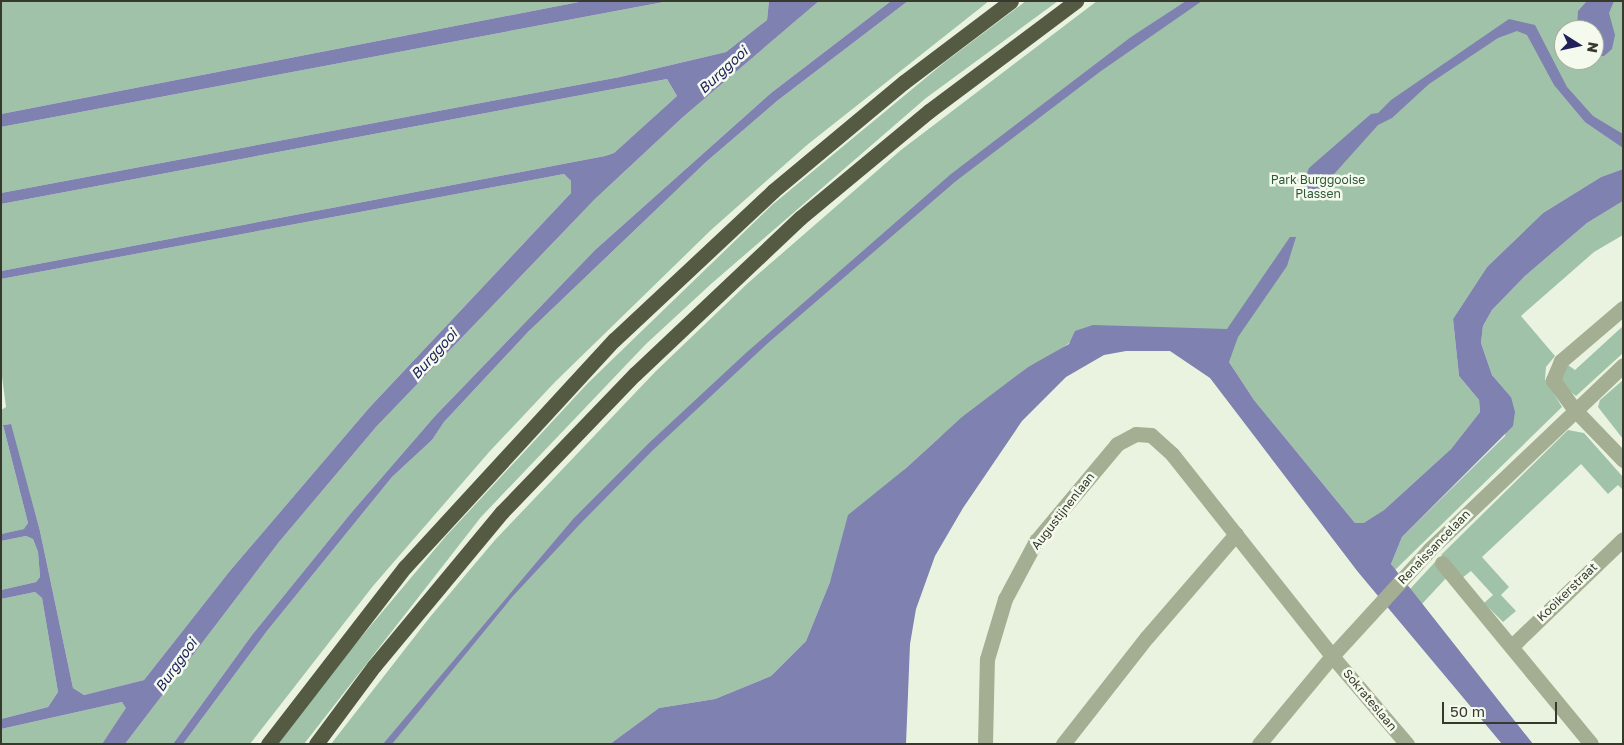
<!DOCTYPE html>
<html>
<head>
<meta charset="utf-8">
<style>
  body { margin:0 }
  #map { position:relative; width:1624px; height:745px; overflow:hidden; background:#eaf3e0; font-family:"Golos Text",sans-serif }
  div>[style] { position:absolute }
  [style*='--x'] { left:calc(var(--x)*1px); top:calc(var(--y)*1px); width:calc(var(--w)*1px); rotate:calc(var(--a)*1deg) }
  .green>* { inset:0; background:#a0c2a9 }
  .water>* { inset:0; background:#7f81b0 }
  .minor>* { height:15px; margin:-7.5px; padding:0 7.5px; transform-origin:7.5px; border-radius:7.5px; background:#a4ae92 }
  .highway>* { height:15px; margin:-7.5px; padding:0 7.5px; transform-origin:7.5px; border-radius:7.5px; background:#555a42 }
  span { translate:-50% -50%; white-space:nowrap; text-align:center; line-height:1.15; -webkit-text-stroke:5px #f4faed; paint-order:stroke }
  .park-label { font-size:12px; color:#2e583a }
  .street-label { font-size:12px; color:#36392b }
  .water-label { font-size:14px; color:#20215b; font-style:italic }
  .frame { position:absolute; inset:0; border:2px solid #36392b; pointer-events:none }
  .north { position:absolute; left:1554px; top:20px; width:50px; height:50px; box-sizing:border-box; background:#f4faed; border:1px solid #a8ad9f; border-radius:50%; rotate:100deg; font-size:14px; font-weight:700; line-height:20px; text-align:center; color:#36392b }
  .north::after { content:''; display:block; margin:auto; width:18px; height:22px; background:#20215b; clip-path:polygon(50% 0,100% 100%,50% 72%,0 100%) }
  .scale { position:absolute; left:1442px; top:702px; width:115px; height:22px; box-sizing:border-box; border:2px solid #36392b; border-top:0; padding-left:6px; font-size:15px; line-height:18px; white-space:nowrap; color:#36392b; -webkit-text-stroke:4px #f4faed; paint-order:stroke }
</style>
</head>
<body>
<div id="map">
  <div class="green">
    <i style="clip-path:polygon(1px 1px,584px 1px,1px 114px)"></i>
    <i style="clip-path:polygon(669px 1px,769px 1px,767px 20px,726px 52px,620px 77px,1px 193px,1px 127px)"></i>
    <i style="clip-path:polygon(819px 1px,891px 1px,771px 93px,595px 250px,435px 416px,351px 513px,252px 635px,173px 744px,125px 744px,279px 542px,376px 427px,595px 199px,683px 117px)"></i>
    <i style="clip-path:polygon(908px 1px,989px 1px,807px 145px,711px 230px,555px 382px,490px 451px,373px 586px,250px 744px,183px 744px,267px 631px,392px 477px,432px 440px,444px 422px,528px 332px,706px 162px,777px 101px)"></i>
    <i style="clip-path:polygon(1026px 1px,1058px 1px,926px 98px,711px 284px,646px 344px,481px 517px,304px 744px,278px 744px,341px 661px,446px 536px,588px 383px,772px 205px,945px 62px)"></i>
    <i style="clip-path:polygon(evenodd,1097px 1px,1623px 1px,1623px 169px,1601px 177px,1543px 213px,1487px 267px,1453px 319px,1459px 376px,1479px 400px,1480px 412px,1451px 449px,1384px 510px,1364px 524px,1355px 523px,1254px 400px,1229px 362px,1201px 330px,1073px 340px,1056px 353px,1028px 367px,940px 437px,905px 469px,830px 582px,806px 641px,771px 676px,715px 699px,659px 708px,610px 744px,331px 744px,430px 617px,495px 540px,656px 371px,748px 283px,901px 150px,1097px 1px,1564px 30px,1594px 30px,1594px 60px,1564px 60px,1564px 30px)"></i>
    <i style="clip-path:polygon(667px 79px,677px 96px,614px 153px,605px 156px,1px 271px,1px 204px)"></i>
    <i style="clip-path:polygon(564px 174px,571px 181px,571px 193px,369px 408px,229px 572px,144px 680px,84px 695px,73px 688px,40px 531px,10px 424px,3px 425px,28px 523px,25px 529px,1px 534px,1px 410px,6px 407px,1px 369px,1px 279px)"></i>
    <i style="clip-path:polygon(1623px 201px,1623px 235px,1594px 252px,1521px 316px,1555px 356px,1546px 367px,1545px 379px,1562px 407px,1395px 570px,1391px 564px,1402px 537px,1505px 436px,1511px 397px,1492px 375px,1481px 343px,1483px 326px,1492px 310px,1525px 276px,1587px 223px)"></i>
    <i style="clip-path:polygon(1623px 326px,1623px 353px,1576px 396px,1560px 384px,1562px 373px,1568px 365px,1575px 370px)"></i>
    <i style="clip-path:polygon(1623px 380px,1623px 439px,1598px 407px,1600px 400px)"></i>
    <i style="clip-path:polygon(1568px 430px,1584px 433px,1623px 477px,1623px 490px,1618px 485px,1608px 494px,1581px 464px,1482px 557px,1509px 587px,1501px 595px,1516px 611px,1503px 622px,1484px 603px,1493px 595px,1471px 571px,1462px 578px,1441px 555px)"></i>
    <i style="clip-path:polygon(26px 536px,33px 539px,38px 552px,40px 577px,36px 582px,1px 590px,1px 541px)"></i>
    <i style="clip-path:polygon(1436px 561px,1448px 576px,1421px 605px,1410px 589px)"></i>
    <i style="clip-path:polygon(35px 592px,42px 598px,58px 692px,48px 707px,1px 719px,1px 599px)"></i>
    <i style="clip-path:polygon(122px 702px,127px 708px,102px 744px,1px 744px,1px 729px)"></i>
  </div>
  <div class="water">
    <i style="clip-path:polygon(584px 1px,669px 1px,1px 127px,1px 114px)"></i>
    <i style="clip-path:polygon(769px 1px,819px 1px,683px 117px,595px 199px,376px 427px,279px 542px,125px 744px,102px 744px,126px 708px,122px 702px,1px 729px,1px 719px,48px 707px,58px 692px,42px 598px,35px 592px,1px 599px,1px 590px,36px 582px,40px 577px,38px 552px,33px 539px,26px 536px,1px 541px,1px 534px,24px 529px,28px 523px,3px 425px,11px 424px,40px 531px,73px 688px,84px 695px,144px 680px,229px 572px,369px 408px,571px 193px,571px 181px,564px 174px,1px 279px,1px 271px,605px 156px,614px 153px,677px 96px,667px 79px,1px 204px,1px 193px,620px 77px,726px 52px,767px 20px)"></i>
    <i style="clip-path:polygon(891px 1px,908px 1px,777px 101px,706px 162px,528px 332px,444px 422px,432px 440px,392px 477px,267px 631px,183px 744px,173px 744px,252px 635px,351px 513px,435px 416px,595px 250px,771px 93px)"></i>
    <i style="clip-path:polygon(1186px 1px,1202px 1px,1101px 71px,956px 181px,768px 343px,653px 450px,580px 524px,513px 596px,392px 744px,383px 744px,574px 518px,649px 443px,747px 352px,951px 174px,1131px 37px)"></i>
    <i style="clip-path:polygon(1614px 1px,1609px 13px,1615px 35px,1612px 49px,1604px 56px,1594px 56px,1594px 30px,1577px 30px,1578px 11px,1587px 1px)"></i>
    <i style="clip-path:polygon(1509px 19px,1535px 25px,1567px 87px,1593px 116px,1623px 134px,1623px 148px,1585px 122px,1554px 85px,1527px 35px,1517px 31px,1498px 38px,1429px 84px,1392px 118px,1378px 125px,1318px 192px,1307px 195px,1303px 184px,1309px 168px,1371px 114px,1378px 113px,1391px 100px)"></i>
    <i style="clip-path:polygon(1623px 169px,1623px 201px,1587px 223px,1525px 276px,1492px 310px,1483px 326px,1481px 343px,1492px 375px,1511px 397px,1515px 412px,1513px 426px,1402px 537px,1391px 564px,1533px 744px,1502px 744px,1358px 572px,1210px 378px,1170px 351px,1126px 351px,1104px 355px,1066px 377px,1022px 421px,963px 508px,935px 556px,916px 609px,910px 644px,906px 744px,610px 744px,659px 708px,715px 699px,771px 676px,806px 641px,830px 582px,848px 515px,905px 469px,962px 417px,1028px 367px,1069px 344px,1075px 331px,1093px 325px,1227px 329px,1290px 237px,1296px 237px,1287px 266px,1238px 337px,1229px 362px,1254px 400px,1355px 523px,1364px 523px,1384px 510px,1451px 449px,1480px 412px,1479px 400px,1459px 376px,1453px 319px,1487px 267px,1543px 213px,1601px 177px)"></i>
  </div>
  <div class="minor">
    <i style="--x:1623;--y:308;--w:82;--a:139.5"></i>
    <i style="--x:1561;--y:361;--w:21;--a:113"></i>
    <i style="--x:1553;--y:380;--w:36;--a:54"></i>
    <i style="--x:1574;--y:409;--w:71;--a:46.1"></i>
    <i style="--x:1442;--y:563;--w:234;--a:50.5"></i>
    <i style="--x:1512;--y:646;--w:154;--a:-43.9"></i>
    <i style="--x:985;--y:744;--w:85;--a:-88.7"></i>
    <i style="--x:987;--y:659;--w:63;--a:-73.3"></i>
    <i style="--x:1005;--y:599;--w:66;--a:-61.9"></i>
    <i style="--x:1036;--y:541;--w:126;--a:-50.1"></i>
    <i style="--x:1117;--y:444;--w:21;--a:-28"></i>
    <i style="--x:1136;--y:434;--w:15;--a:4"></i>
    <i style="--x:1151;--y:435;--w:28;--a:42"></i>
    <i style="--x:1172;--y:454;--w:258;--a:51.6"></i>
    <i style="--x:1332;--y:656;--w:116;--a:49.6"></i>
    <i style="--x:1063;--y:744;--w:136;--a:-51.9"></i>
    <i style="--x:1147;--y:637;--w:136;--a:-49.2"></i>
    <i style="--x:1259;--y:744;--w:114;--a:-50.3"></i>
    <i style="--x:1332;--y:656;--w:144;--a:-47.5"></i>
    <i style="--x:1429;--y:550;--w:268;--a:-43.6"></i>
  </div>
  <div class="highway">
    <i style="--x:268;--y:744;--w:224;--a:-52.3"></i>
    <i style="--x:405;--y:567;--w:309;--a:-47.4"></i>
    <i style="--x:614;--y:340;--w:218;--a:-43.1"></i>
    <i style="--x:773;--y:191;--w:170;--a:-39.8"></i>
    <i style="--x:904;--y:82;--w:134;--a:-37.1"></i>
    <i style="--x:316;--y:744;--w:97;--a:-53.4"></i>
    <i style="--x:374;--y:666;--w:200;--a:-50.3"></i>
    <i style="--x:502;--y:512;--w:192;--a:-46.1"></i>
    <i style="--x:635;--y:374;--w:227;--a:-43.4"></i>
    <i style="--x:800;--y:218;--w:168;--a:-39.7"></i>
    <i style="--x:929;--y:111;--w:184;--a:-36.8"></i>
  </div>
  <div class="park-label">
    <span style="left:1318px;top:187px">Park Burggooise<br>Plassen</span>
  </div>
  <div class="street-label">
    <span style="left:1063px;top:511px;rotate:-52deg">Augustijnenlaan</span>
    <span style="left:1434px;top:547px;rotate:-46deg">Renaissancelaan</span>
    <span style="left:1567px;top:592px;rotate:-44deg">Kooikerstraat</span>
    <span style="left:1370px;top:700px;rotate:50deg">Sokrateslaan</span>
  </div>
  <div class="water-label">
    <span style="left:723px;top:70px;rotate:-43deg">Burggooi</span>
    <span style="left:434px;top:354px;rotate:-48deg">Burggooi</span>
    <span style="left:176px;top:665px;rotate:-55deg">Burggooi</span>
  </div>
  <div class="frame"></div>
  <div class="north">N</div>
  <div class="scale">50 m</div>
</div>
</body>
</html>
